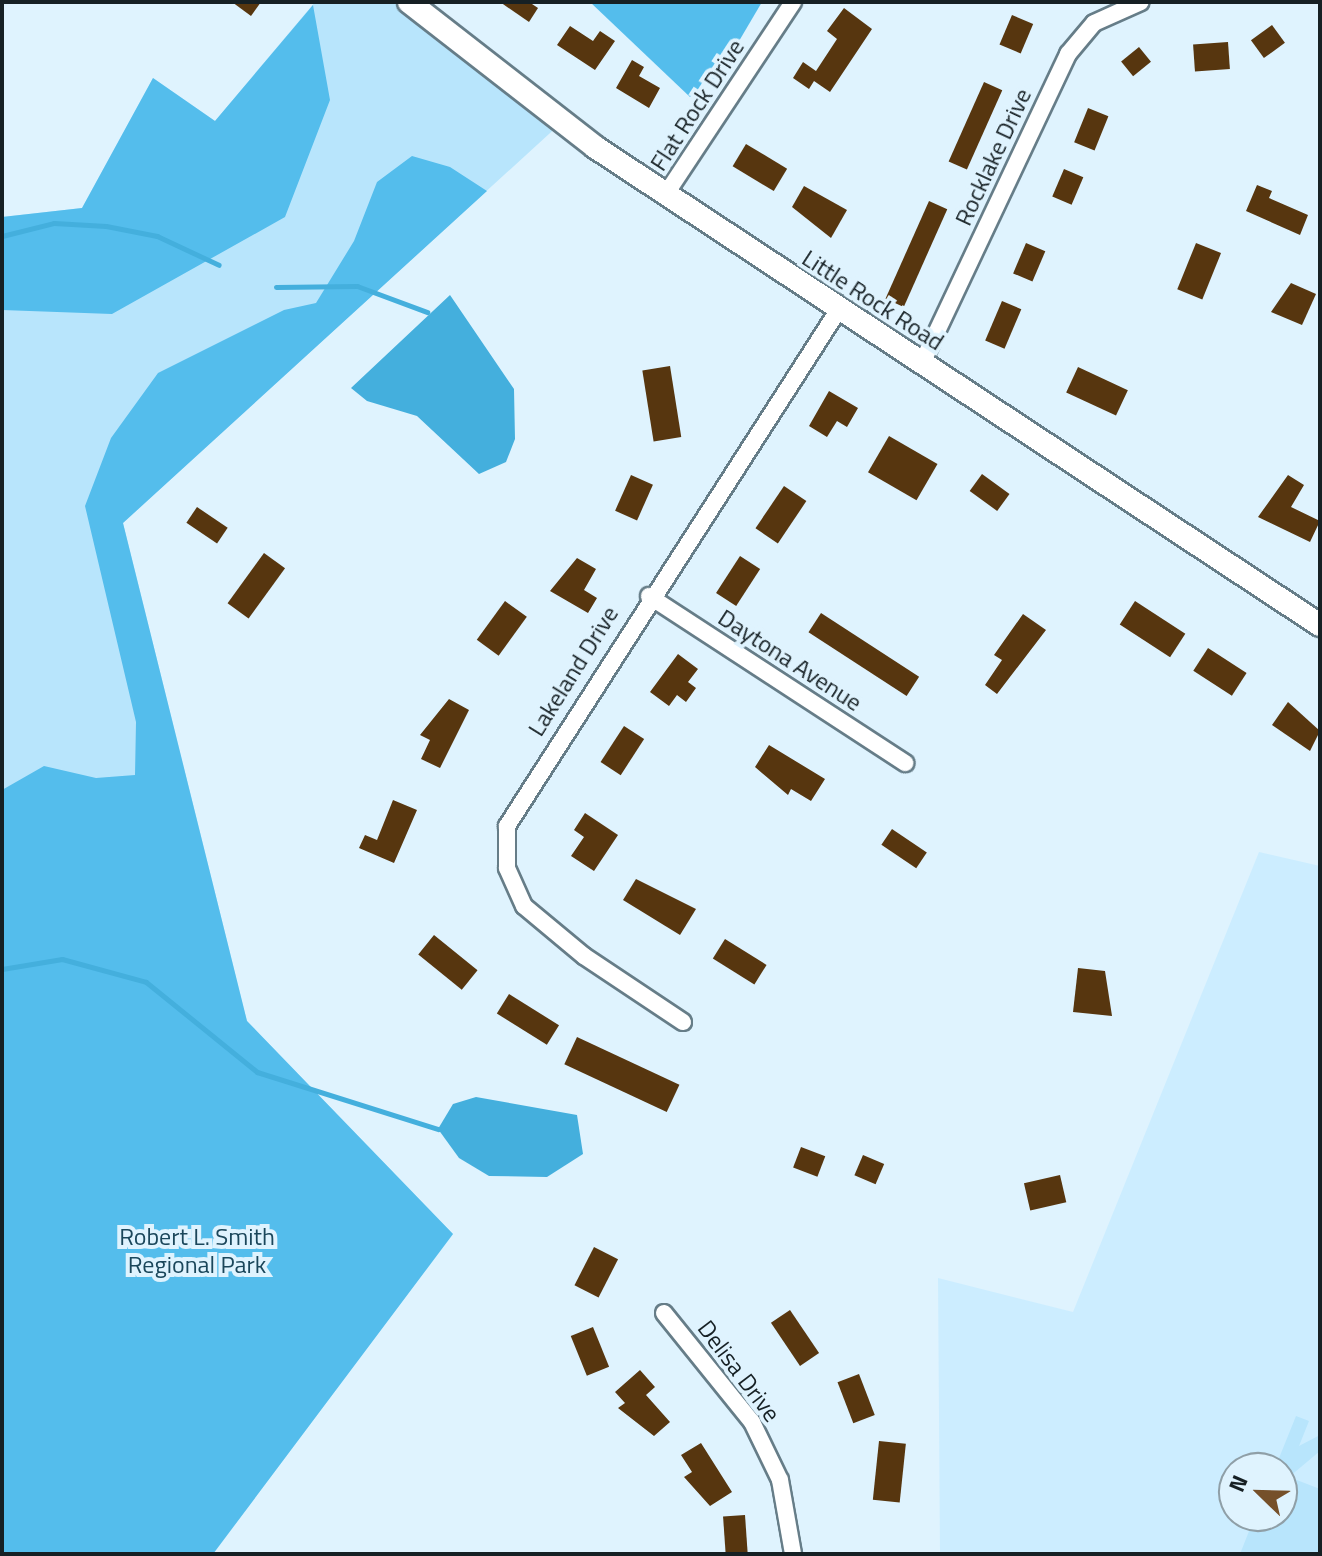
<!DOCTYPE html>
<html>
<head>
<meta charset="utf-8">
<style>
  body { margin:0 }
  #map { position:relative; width:1322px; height:1556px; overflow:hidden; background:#dff3fe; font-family:"Titillium Web",sans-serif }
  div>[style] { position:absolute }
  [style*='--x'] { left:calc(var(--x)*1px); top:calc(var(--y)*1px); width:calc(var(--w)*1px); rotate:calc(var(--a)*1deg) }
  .built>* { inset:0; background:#ccedff }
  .green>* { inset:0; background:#b8e5fc }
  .forest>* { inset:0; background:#54bdec }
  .water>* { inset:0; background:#44afdd }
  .stream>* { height:5px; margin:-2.5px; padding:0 2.5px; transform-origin:2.5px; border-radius:2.5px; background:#44afdd }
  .building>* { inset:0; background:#57360f; transform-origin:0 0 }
  .roads { filter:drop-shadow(2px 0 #667d88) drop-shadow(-2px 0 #667d88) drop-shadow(0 2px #667d88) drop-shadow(0 -2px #667d88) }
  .minor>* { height:16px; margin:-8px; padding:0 8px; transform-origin:8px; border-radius:8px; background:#fff }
  .major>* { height:22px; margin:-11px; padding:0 11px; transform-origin:11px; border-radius:11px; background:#fff }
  span { translate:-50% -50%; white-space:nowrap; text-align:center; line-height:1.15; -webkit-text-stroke:8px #dff3fe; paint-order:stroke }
  .street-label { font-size:24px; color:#162024 }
  .park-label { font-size:24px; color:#1b475b }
  .frame { position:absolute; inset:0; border:4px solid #162024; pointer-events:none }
  .north { position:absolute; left:1218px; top:1452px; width:80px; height:80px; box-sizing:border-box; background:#dff3fe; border:2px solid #8f9fa7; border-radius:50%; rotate:293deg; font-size:22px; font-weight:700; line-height:32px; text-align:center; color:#162024 }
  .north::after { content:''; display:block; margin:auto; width:28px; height:36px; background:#75502a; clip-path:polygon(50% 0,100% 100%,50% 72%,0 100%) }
</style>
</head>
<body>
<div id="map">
  <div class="built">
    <i style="clip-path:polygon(evenodd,1259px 852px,1320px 866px,1320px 1554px,940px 1554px,938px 1278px,1073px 1312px,1259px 852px,1234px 1468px,1282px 1468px,1282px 1516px,1234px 1516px,1234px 1468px)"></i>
  </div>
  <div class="green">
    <i style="clip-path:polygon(315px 2px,409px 2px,561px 123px,123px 523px,247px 1021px,453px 1234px,213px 1554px,2px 1554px,2px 217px,82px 208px,153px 78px,215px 121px)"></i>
    <i style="clip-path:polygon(1296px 1416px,1309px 1421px,1299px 1446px,1320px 1435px,1320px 1451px,1289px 1477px,1320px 1489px,1320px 1554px,1240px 1554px,1255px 1516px,1282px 1516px,1282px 1468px,1275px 1468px)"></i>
  </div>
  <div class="forest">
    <i style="clip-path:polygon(590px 2px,762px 2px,719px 75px,690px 97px)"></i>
    <i style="clip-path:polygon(313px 5px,330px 100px,285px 217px,112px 314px,2px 310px,2px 217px,82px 208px,153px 78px,215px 121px)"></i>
    <i style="clip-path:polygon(412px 156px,450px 167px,487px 191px,123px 523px,247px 1021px,453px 1234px,213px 1554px,2px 1554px,2px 790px,44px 766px,96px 778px,135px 775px,136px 722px,85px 506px,111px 438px,158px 373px,284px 310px,316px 303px,354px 241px,377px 182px)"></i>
  </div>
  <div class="water">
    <i style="clip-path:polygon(450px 295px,514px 389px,515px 439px,506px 462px,479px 474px,417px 416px,367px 401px,351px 388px)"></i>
    <i style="clip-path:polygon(476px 1097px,577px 1115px,583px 1154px,547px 1177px,489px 1176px,459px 1158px,438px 1129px,453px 1104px)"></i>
  </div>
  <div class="stream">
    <i style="--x:2;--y:236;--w:54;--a:-14"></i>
    <i style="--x:54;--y:223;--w:52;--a:3.3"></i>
    <i style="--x:106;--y:226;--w:52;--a:11.1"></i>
    <i style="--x:157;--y:236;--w:68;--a:25.1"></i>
    <i style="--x:276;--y:287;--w:81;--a:-0.7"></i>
    <i style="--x:357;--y:286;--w:75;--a:20.4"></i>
    <i style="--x:2;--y:969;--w:61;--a:-9.5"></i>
    <i style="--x:62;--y:959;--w:87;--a:15.3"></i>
    <i style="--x:146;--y:982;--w:143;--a:39"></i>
    <i style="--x:257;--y:1072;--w:190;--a:17.5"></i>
  </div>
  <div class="building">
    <i style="clip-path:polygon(232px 2px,261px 2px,251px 16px)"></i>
    <i style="clip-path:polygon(500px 2px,529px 2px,538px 8px,529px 22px)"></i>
    <i style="clip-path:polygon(844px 8px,872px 29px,830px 92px,814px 81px,809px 89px,793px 78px,803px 62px,816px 71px,837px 39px,827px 31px)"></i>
    <i style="left:1012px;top:15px;width:23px;height:32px;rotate:23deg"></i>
    <i style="left:1272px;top:25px;width:22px;height:26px;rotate:54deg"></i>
    <i style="clip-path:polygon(570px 26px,593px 41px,600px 31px,615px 41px,595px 70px,557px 45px)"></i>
    <i style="left:1228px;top:42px;width:27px;height:35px;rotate:86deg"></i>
    <i style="left:1139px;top:47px;width:19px;height:23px;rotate:51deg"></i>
    <i style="clip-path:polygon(632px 60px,644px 67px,639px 76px,660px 88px,649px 108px,616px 88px)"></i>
    <i style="left:984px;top:82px;width:20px;height:87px;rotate:24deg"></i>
    <i style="left:1088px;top:108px;width:22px;height:37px;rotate:22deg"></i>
    <i style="left:746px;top:144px;width:48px;height:26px;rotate:31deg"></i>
    <i style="left:1064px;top:169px;width:21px;height:30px;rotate:23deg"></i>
    <i style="clip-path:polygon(1257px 185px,1272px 191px,1269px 198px,1308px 215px,1300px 235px,1246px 211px)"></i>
    <i style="clip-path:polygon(804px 186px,847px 210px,831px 238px,792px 207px)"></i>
    <i style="left:929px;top:201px;width:20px;height:107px;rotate:24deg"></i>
    <i style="left:1026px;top:243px;width:21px;height:33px;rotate:23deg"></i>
    <i style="left:1196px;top:243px;width:27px;height:50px;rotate:22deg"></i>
    <i style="clip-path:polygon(1291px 283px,1316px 294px,1302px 325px,1271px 312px)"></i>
    <i style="left:1002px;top:301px;width:21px;height:43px;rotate:23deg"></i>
    <i style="left:670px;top:366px;width:72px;height:28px;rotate:81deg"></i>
    <i style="left:1078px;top:367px;width:55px;height:28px;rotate:25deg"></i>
    <i style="clip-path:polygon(829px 391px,858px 408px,847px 427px,837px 421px,827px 437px,809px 426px)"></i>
    <i style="left:889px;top:436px;width:56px;height:42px;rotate:30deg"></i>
    <i style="left:982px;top:474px;width:34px;height:21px;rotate:36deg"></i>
    <i style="left:631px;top:475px;width:24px;height:39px;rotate:24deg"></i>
    <i style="clip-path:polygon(1288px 475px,1304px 485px,1291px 507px,1320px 521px,1310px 542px,1258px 517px)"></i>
    <i style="left:784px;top:486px;width:27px;height:51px;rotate:34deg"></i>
    <i style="left:197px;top:507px;width:37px;height:19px;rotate:34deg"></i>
    <i style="left:264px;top:553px;width:26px;height:62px;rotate:36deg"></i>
    <i style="left:740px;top:556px;width:24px;height:44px;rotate:33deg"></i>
    <i style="clip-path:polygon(577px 558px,596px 569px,584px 590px,597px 598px,588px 613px,550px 591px)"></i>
    <i style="left:505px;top:601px;width:27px;height:48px;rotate:36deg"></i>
    <i style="left:1135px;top:601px;width:60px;height:28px;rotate:33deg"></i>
    <i style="left:821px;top:613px;width:117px;height:23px;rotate:33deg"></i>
    <i style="clip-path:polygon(1023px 614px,1046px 630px,997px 694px,985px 685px,1002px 660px,994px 655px)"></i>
    <i style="left:1208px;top:648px;width:46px;height:27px;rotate:33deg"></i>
    <i style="clip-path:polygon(678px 654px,698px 669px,688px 682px,696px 688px,686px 702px,677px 695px,669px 706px,650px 692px)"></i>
    <i style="clip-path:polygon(449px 699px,469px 710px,440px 768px,421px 759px,430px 740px,420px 735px)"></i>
    <i style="clip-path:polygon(1288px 702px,1320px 731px,1310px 751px,1272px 725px)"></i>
    <i style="left:624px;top:726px;width:24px;height:43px;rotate:33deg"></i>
    <i style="clip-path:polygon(769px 745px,825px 779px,811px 801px,791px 789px,788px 795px,755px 767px)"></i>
    <i style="clip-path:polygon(393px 800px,417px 810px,394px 863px,359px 848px,365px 835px,377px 840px)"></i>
    <i style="clip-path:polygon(585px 813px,618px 835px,594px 871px,571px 856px,584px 837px,574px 830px)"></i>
    <i style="left:892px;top:829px;width:42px;height:19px;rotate:34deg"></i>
    <i style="clip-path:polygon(636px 879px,696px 909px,680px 935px,623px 900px)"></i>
    <i style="left:434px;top:935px;width:56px;height:25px;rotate:39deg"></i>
    <i style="left:725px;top:939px;width:49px;height:23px;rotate:32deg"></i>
    <i style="clip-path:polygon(1078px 968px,1105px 971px,1112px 1016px,1073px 1012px)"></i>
    <i style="left:509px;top:994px;width:59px;height:23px;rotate:32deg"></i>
    <i style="left:577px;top:1037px;width:113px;height:30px;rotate:25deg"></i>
    <i style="left:801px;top:1147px;width:26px;height:22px;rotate:21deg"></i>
    <i style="left:863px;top:1155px;width:23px;height:22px;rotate:23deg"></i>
    <i style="left:1060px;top:1175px;width:28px;height:37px;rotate:77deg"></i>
    <i style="left:594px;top:1247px;width:27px;height:43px;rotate:27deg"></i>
    <i style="left:790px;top:1310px;width:52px;height:23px;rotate:56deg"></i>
    <i style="left:593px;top:1327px;width:43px;height:24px;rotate:68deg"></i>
    <i style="clip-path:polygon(640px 1370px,655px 1387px,646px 1395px,670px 1422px,654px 1436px,618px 1408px,625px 1403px,615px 1392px)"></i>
    <i style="left:859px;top:1374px;width:44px;height:23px;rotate:69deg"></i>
    <i style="left:879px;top:1441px;width:27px;height:59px;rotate:6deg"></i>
    <i style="clip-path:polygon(701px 1443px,732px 1492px,710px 1506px,684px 1477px,692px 1472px,681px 1455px)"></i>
    <i style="left:745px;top:1515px;width:39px;height:22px;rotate:86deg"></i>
  </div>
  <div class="roads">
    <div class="minor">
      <i style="--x:666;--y:194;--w:230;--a:-56.5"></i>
      <i style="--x:922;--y:363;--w:342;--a:-64.7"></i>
      <i style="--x:1068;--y:54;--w:40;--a:-50"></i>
      <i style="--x:1094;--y:23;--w:51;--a:-24.1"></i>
      <i style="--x:649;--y:596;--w:306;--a:33.1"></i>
      <i style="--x:683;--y:1022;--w:119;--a:-146.3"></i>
      <i style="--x:584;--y:956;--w:78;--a:-140.2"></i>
      <i style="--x:524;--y:906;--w:42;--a:-114.1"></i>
      <i style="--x:507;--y:868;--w:42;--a:-90"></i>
      <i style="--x:507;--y:826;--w:614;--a:-57.29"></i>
      <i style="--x:664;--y:1313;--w:140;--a:51.1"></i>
      <i style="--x:752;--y:1422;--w:64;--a:64.2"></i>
      <i style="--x:780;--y:1480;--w:75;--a:80"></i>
    </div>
    <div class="major">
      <i style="--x:409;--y:2;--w:236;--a:37.9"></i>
      <i style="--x:595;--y:147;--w:868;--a:33.4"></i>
    </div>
  </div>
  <div class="street-label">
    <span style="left:697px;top:105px;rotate:-57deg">Flat Rock Drive</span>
    <span style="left:993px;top:157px;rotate:-65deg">Rocklake Drive</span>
    <span style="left:873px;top:300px;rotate:33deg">Little Rock Road</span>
    <span style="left:790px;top:660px;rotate:33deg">Daytona Avenue</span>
    <span style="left:573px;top:671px;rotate:-58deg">Lakeland Drive</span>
    <span style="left:739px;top:1371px;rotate:53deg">Delisa Drive</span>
  </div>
  <div class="park-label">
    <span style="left:197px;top:1251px">Robert L. Smith<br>Regional Park</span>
  </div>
  <div class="frame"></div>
  <div class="north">N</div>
</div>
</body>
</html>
